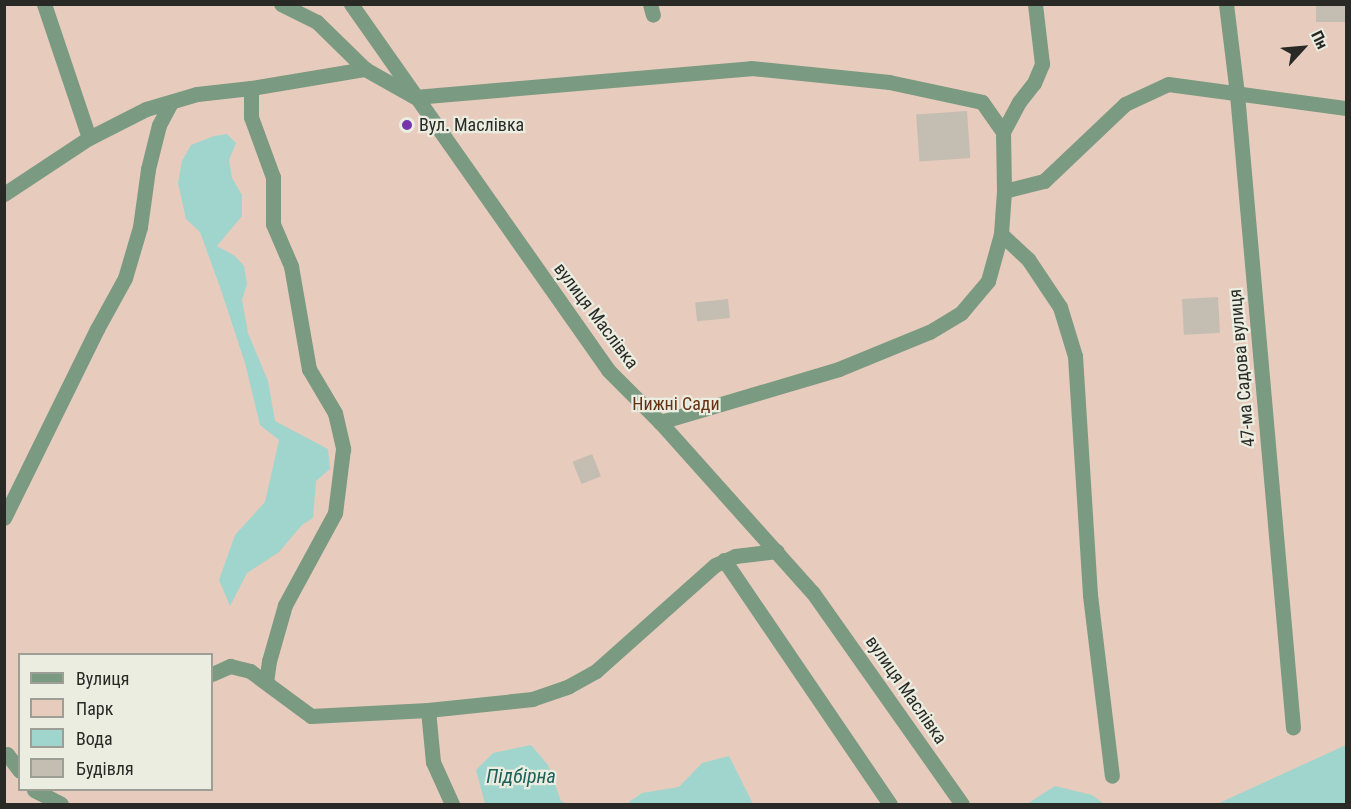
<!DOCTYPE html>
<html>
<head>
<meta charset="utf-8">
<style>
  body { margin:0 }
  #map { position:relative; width:1351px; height:809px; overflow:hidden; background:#ebede1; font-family:"Roboto Condensed",sans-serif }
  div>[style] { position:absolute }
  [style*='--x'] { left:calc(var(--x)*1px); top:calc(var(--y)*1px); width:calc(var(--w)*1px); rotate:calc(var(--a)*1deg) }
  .green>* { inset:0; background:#e7cbbd }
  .water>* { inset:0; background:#a0d5ce }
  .building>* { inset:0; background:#c3bdb2; transform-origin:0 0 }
  .minor>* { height:15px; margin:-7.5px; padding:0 7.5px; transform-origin:7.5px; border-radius:7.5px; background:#7a9a81 }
  .dots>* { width:16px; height:16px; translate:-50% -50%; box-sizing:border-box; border:3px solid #ebede1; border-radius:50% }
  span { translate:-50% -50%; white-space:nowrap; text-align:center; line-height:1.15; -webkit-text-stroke:4.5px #ebede1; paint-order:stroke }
  .poi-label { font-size:18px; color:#292a26 }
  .left { translate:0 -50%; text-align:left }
  .street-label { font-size:18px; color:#292a26 }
  .park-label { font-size:18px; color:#663213 }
  .water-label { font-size:20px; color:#1c625b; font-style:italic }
  .frame { position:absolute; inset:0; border:6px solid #292a26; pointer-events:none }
  .legend { position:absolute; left:18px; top:653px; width:195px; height:138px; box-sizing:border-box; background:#ebede1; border:2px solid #9d9f96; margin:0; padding:8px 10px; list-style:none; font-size:18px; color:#292a26 }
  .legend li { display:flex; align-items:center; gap:12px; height:30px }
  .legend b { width:30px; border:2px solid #9d9f96 }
  .north { position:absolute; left:1273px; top:18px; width:60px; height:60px; -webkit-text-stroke:4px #ebede1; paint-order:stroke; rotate:64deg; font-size:16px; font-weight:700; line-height:24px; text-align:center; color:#292a26 }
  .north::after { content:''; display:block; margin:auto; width:21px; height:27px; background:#292a26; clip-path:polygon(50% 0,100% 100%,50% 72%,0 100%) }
</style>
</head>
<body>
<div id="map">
  <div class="green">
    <i style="clip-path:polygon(evenodd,5px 5px,1346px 5px,1346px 804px,5px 804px,5px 5px,20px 654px,212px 654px,212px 790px,20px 790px,20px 654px)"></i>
  </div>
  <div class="water">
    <i style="clip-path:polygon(227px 134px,236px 143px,229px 160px,232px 178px,242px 195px,242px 216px,217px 246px,235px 256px,244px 266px,247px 284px,242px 300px,248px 333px,268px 381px,275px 421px,328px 449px,330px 469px,316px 481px,313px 518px,302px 525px,279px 552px,247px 573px,230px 606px,219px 580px,235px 535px,265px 502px,279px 440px,260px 425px,245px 363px,221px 290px,200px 232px,186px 219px,178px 183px,182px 161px,191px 145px,214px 136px)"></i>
    <i style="clip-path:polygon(531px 745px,548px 765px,561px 801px,568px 804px,485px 804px,476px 770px,493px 753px)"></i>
    <i style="clip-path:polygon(1346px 745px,1346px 804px,1217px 804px)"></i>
    <i style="clip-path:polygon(729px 756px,753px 804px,626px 804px,642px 793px,679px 787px,702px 763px)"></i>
    <i style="clip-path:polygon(1055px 786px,1092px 795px,1104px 804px,1027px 804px)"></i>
  </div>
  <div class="building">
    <i style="left:1316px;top:4px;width:31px;height:18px"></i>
    <i style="left:967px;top:111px;width:47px;height:51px;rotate:86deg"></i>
    <i style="left:1218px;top:297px;width:36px;height:36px;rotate:87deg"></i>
    <i style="left:728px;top:299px;width:19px;height:33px;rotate:84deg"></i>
    <i style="left:592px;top:454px;width:24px;height:21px;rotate:68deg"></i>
  </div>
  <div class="minor">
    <i style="--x:44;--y:4;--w:141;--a:71.4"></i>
    <i style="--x:281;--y:4;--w:40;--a:26.6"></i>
    <i style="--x:317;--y:22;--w:67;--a:44.4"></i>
    <i style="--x:365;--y:69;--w:55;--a:29.4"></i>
    <i style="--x:351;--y:4;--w:447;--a:54.9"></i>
    <i style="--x:608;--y:370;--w:74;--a:45"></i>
    <i style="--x:660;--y:422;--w:229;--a:48.2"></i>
    <i style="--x:813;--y:593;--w:258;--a:54.8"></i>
    <i style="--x:650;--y:4;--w:11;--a:75"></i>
    <i style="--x:1226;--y:4;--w:91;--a:83"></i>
    <i style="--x:1237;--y:94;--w:636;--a:84.95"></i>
    <i style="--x:251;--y:88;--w:29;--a:90"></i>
    <i style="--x:251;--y:117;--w:64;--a:69.9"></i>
    <i style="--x:273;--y:177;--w:47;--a:90"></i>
    <i style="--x:273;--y:224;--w:46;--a:66.8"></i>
    <i style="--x:291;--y:266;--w:105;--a:80.1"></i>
    <i style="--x:309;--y:369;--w:51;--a:59.4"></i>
    <i style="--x:335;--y:413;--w:37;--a:77"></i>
    <i style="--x:343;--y:449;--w:64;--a:97.1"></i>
    <i style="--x:335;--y:513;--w:105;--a:118.5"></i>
    <i style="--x:285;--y:605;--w:58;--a:105.9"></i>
    <i style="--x:269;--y:661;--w:21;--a:98"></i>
    <i style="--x:415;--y:97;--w:337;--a:-4.9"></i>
    <i style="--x:751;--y:68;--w:139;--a:5.8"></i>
    <i style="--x:889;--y:82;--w:95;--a:12.1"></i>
    <i style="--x:982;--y:102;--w:37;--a:55"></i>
    <i style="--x:1003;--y:132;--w:59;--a:89"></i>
    <i style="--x:1004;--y:191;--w:43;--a:94"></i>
    <i style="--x:1001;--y:234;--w:49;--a:105.5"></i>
    <i style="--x:988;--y:281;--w:42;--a:130.2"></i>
    <i style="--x:961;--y:313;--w:37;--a:149"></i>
    <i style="--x:929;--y:332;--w:97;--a:157.7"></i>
    <i style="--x:839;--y:369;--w:187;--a:163.5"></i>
    <i style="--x:1003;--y:132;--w:34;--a:-62"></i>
    <i style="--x:1019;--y:102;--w:24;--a:-52"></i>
    <i style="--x:1034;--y:83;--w:21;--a:-67"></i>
    <i style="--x:1042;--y:64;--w:60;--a:-96.7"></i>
    <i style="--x:1004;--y:191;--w:41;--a:-14"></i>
    <i style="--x:1044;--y:181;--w:112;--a:-43.5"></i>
    <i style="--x:1125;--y:104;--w:47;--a:-24.9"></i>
    <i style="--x:1168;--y:84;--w:180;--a:7.7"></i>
    <i style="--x:4;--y:194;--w:102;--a:-33.4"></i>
    <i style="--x:89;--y:138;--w:64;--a:-27"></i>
    <i style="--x:146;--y:109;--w:53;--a:-16.4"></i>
    <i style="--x:197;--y:94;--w:54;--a:-6.3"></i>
    <i style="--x:251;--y:88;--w:116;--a:-9.5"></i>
    <i style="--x:1001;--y:234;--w:37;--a:43"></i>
    <i style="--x:1028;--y:259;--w:58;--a:56.3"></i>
    <i style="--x:1060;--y:307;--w:51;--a:73"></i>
    <i style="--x:1075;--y:356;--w:239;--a:86.4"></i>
    <i style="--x:1090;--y:595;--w:182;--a:83.1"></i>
    <i style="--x:4;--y:518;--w:211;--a:-63.8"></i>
    <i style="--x:97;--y:329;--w:58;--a:-61.2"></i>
    <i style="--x:125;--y:278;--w:53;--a:-73.6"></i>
    <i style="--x:140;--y:227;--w:59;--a:-82.1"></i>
    <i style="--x:148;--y:169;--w:45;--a:-76"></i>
    <i style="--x:159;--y:125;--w:26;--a:-62"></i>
    <i style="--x:724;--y:560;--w:295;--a:55.8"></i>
    <i style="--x:212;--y:674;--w:20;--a:-24"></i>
    <i style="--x:230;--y:666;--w:21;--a:14"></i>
    <i style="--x:250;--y:671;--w:76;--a:36.4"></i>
    <i style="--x:311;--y:716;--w:117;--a:-2.9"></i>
    <i style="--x:428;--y:710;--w:105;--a:-6"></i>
    <i style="--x:532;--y:699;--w:39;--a:-19"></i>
    <i style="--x:569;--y:686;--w:31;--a:-29"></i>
    <i style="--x:596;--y:671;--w:159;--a:-41.7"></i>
    <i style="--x:715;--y:565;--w:22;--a:-24"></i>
    <i style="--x:735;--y:556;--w:42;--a:-6.8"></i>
    <i style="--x:428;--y:710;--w:52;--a:84.5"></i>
    <i style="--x:433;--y:762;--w:46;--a:65.7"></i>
    <i style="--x:7;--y:754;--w:21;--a:53"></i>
    <i style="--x:34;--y:790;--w:30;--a:27"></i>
  </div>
  <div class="dots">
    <i style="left:407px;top:125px;background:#7635aa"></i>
  </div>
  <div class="poi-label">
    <span class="left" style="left:419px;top:125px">Вул. Маслівка</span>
  </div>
  <div class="street-label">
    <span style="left:596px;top:316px;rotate:53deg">вулиця Маслівка</span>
    <span style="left:1242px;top:368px;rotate:-95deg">47-ма Садова вулиця</span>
    <span style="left:906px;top:690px;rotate:55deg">вулиця Маслівка</span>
  </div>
  <div class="park-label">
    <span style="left:676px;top:404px">Нижні Сади</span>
  </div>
  <div class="water-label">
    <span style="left:521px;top:776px">Підбірна</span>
  </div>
  <div class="frame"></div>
  <ul class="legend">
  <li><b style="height:8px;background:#7a9a81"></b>Вулиця</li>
  <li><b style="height:16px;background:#e7cbbd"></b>Парк</li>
  <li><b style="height:16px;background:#a0d5ce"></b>Вода</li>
  <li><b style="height:16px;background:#c3bdb2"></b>Будівля</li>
  </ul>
  <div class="north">Пн</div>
</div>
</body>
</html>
